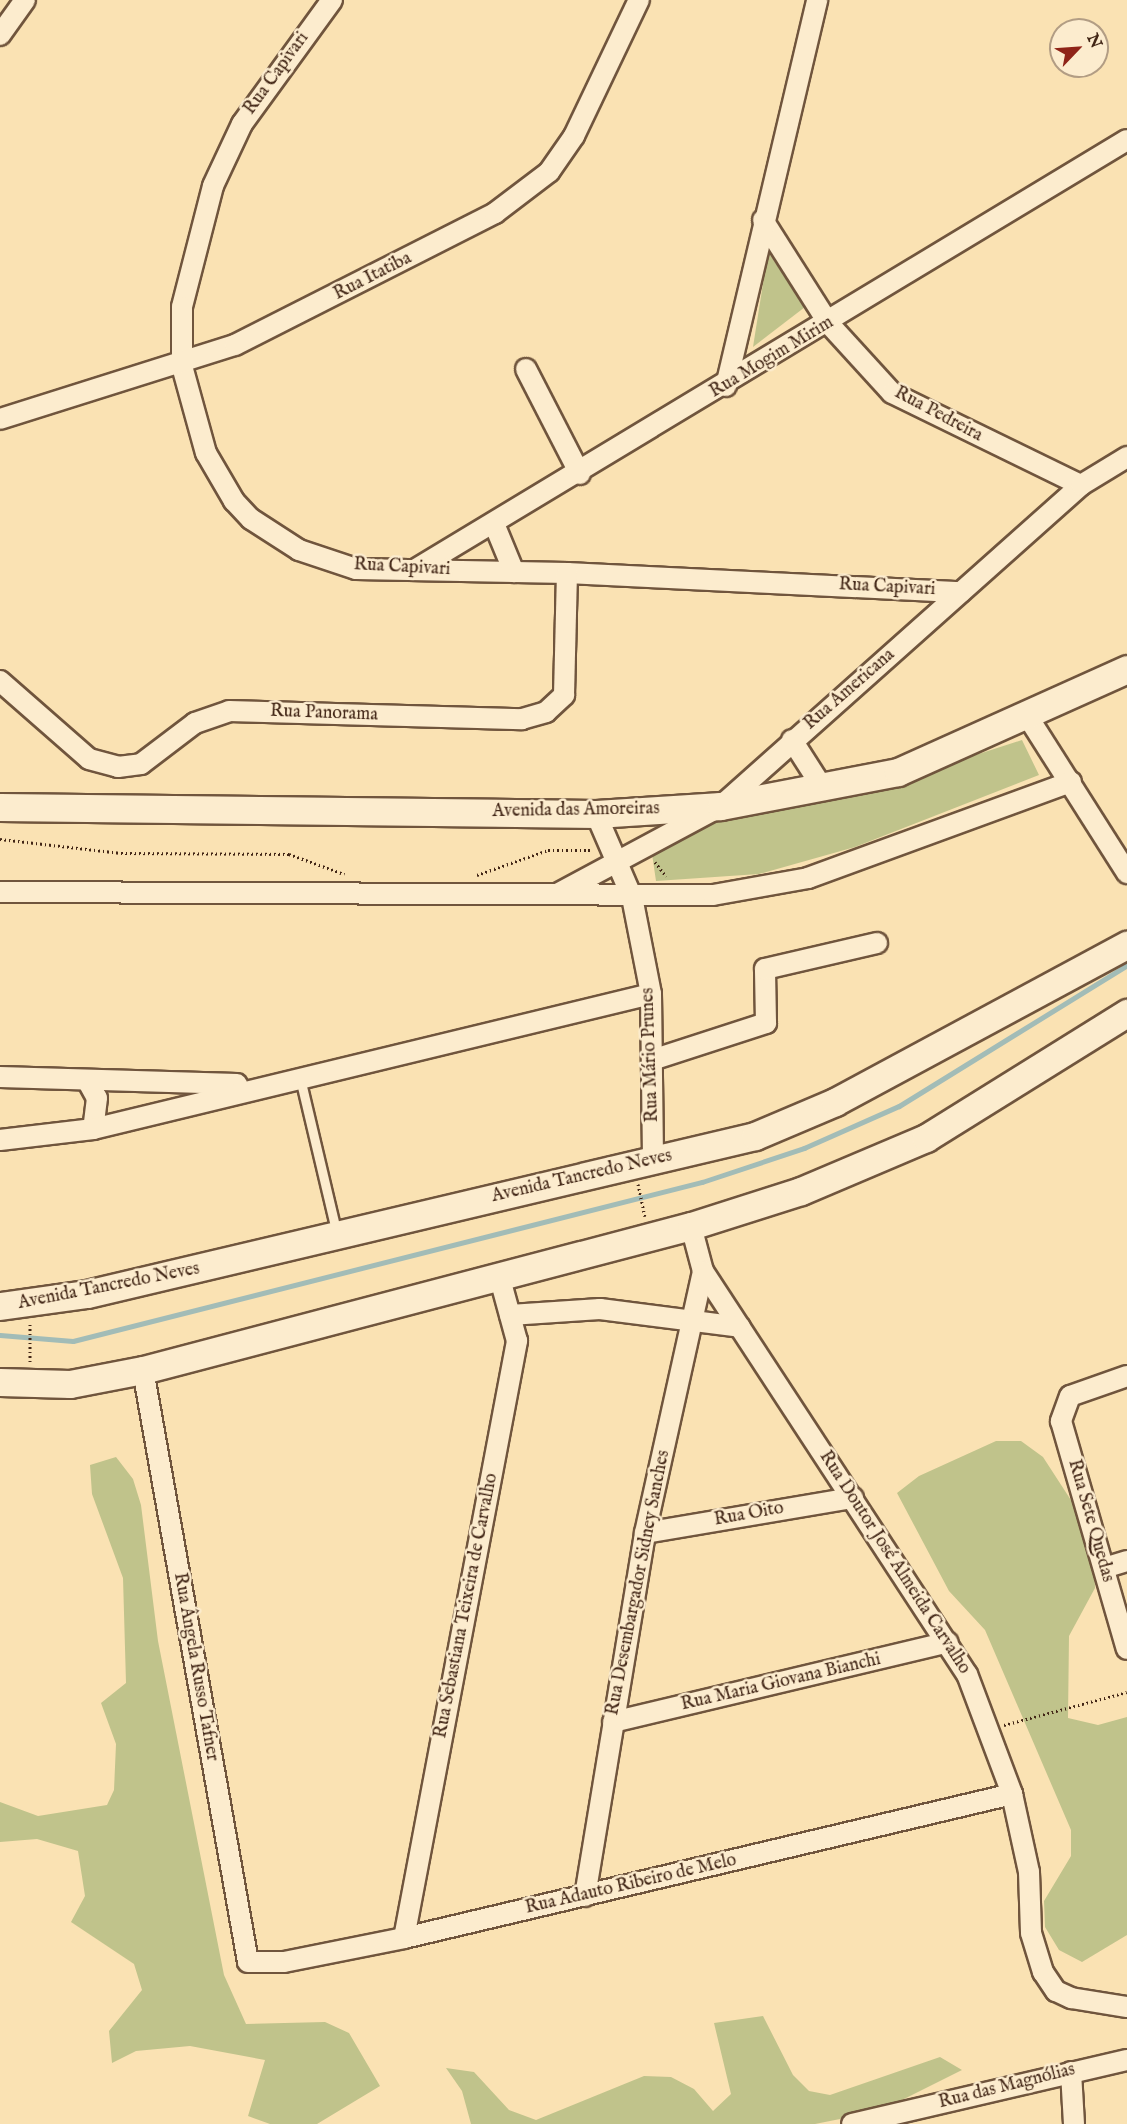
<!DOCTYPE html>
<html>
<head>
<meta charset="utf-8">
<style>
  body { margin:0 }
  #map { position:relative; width:1127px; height:2124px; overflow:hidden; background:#fae2b3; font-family:"IM FELL English",serif }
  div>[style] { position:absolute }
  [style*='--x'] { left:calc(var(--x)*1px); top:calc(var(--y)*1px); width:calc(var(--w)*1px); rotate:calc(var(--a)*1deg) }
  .green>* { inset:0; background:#c0c38b }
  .stream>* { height:5px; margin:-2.5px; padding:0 2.5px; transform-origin:2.5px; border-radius:2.5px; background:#a2bcb7 }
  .path>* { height:3px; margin-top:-1.5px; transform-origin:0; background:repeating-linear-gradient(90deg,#422616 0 1.5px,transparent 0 4.5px) }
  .roads { filter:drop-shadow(2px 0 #70553d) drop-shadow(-2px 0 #70553d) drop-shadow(0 2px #70553d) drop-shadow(0 -2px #70553d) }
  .service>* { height:9px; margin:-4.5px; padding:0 4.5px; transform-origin:4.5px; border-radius:4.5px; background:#fcecce }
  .minor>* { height:20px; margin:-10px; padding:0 10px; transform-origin:10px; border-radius:10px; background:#fcecce }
  .secondary>* { height:27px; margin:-13.5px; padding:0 13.5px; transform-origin:13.5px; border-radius:13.5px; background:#fcecce }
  span { translate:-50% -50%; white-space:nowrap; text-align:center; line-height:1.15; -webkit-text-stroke:5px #fcecce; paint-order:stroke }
  .street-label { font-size:18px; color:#422616 }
  .north { position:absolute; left:1049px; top:18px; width:60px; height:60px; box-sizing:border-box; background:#fcecce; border:2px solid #b29d84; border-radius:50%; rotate:65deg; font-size:16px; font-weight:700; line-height:24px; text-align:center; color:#422616 }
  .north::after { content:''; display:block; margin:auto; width:21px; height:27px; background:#8f2418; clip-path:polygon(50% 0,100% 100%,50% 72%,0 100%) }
</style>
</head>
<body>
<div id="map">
  <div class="green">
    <i style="clip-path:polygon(768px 252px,805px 307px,753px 347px)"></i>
    <i style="clip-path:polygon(1022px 740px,1039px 775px,855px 847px,759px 874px,656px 881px,652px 854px,740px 806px,926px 771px)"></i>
    <i style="clip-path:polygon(996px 1441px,1021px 1441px,1043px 1457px,1078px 1511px,1094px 1562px,1095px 1588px,1069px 1636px,1068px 1718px,1098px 1725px,1127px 1717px,1127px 1935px,1082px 1962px,1059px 1950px,1045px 1927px,1044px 1901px,1071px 1856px,1071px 1830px,985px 1630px,949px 1591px,897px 1493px,919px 1476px)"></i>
    <i style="clip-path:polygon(116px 1457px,133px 1479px,141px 1505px,158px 1641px,224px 1975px,246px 2024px,325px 2022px,349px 2033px,380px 2086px,317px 2124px,270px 2124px,248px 2116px,265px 2060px,190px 2046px,136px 2051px,112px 2063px,109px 2031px,142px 1990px,134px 1964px,71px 1922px,85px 1896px,78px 1851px,37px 1839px,0 1842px,0 1802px,38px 1816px,107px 1805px,114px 1790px,116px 1744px,101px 1703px,126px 1683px,123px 1578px,92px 1494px,90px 1465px)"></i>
    <i style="clip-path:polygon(763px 2016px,793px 2075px,809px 2091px,830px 2095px,940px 2057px,962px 2070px,880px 2111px,815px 2124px,471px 2124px,462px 2091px,446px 2068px,474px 2072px,509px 2110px,536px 2120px,644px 2076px,671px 2077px,694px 2089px,713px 2111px,731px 2094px,714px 2023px)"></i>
  </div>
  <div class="stream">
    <i style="--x:0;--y:1335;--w:73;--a:4.7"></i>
    <i style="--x:73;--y:1341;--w:649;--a:-14.19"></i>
    <i style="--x:702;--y:1182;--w:108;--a:-18.4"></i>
    <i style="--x:804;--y:1148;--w:104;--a:-23.9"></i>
    <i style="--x:899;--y:1106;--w:268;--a:-31.7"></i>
  </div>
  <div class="path">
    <i style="--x:0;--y:839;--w:122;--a:6.6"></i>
    <i style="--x:121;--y:853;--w:168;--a:0.3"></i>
    <i style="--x:289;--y:854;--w:59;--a:20"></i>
    <i style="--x:655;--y:862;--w:18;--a:52"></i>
    <i style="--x:477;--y:875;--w:75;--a:-19.4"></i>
    <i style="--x:548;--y:850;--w:44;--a:0"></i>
    <i style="--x:638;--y:1184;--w:33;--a:78"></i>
    <i style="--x:30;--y:1362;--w:38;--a:-90"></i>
    <i style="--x:1004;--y:1725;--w:127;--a:-15"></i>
  </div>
  <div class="roads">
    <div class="service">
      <i style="--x:300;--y:1078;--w:160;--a:76.7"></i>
    </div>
    <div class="minor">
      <i style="--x:332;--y:0;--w:153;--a:126"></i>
      <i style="--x:242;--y:124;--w:68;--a:115.1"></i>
      <i style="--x:213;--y:186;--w:125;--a:104.4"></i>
      <i style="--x:182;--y:307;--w:59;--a:90"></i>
      <i style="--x:182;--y:366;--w:90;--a:74.6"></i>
      <i style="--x:206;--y:453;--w:56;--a:59.7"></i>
      <i style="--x:234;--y:501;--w:25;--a:47"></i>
      <i style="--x:251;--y:519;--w:57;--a:32.9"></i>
      <i style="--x:299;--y:550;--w:60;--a:18.4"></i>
      <i style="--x:356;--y:569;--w:211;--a:1.1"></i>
      <i style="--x:567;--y:573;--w:394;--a:2.8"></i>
      <i style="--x:0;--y:35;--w:43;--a:-54.5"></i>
      <i style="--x:763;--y:220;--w:123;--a:57.6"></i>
      <i style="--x:829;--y:324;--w:93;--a:47.6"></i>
      <i style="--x:892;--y:393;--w:210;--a:26"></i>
      <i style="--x:526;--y:369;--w:118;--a:62.8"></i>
      <i style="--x:726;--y:386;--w:397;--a:-76.7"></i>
      <i style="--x:0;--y:419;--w:246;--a:-17.5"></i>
      <i style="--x:235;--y:345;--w:292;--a:-26.9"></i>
      <i style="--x:495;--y:213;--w:68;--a:-37.2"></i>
      <i style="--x:549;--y:172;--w:44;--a:-55.2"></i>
      <i style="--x:574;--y:136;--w:151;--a:-64.5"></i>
      <i style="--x:495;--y:526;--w:50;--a:67.6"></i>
      <i style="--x:416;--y:569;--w:830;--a:-31.11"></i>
      <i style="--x:0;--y:681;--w:118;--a:41.2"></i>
      <i style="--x:89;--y:759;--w:30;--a:15"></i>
      <i style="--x:118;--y:767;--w:23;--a:-7"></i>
      <i style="--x:141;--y:764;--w:68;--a:-37.2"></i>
      <i style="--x:195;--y:723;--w:36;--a:-19"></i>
      <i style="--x:229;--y:711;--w:293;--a:1.6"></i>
      <i style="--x:522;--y:719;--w:25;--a:-16"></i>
      <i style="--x:546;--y:712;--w:25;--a:-43"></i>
      <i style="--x:564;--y:695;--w:122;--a:-88.6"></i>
      <i style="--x:1028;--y:717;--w:185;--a:57.6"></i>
      <i style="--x:792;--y:740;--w:59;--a:57.4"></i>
      <i style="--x:596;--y:814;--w:90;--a:66.6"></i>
      <i style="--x:632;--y:897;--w:99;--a:78.9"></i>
      <i style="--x:651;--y:994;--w:167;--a:89.3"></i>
      <i style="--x:0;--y:892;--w:713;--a:0.24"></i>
      <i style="--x:713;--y:895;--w:97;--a:-10.1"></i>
      <i style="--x:808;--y:878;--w:280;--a:-20.1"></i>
      <i style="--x:557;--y:894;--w:186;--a:-28.2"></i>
      <i style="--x:721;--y:806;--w:482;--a:-41.7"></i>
      <i style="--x:1081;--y:485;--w:54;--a:-31.3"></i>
      <i style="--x:652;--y:1060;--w:120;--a:-18"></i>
      <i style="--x:766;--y:1023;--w:54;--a:-91.1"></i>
      <i style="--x:765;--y:969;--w:115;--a:-13.1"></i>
      <i style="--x:0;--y:1077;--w:237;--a:1.7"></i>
      <i style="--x:88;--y:1082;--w:18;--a:61"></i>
      <i style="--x:97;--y:1098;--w:31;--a:97"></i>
      <i style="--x:0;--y:1140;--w:94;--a:-6.7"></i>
      <i style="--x:93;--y:1129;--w:574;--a:-13.6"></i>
      <i style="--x:691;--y:1226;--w:47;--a:75.1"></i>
      <i style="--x:703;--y:1271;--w:482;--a:56.8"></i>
      <i style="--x:967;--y:1674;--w:128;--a:69.4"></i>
      <i style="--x:1012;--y:1794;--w:80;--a:77.7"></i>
      <i style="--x:1029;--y:1872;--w:61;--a:88.1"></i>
      <i style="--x:1031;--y:1933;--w:41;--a:72.9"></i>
      <i style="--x:1043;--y:1972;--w:23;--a:56"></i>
      <i style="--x:1056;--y:1991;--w:17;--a:25"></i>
      <i style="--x:1071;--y:1998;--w:57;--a:9.1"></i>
      <i style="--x:510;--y:1315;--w:90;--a:-3.8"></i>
      <i style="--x:600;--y:1309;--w:141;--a:7.3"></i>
      <i style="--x:143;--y:1370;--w:601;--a:79.94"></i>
      <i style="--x:248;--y:1962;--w:36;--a:0"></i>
      <i style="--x:284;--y:1962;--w:122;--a:-11.3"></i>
      <i style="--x:404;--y:1938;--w:625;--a:-13.32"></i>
      <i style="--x:1127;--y:1376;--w:60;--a:160.7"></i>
      <i style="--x:1070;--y:1396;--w:27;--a:110"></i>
      <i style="--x:1061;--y:1421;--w:237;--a:73.9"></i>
      <i style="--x:645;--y:1533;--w:211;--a:-9.6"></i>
      <i style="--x:1104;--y:1568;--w:24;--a:-17"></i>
      <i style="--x:613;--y:1722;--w:344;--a:-13.4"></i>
      <i style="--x:585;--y:1896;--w:368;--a:-80.6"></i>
      <i style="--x:645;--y:1533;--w:268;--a:-77.5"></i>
      <i style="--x:404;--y:1938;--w:608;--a:-79.28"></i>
      <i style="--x:517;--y:1341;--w:68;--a:-105.3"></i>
      <i style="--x:1071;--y:2072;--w:52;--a:86.7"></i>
      <i style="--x:852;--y:2124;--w:282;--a:-13.1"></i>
    </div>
    <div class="secondary">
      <i style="--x:0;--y:807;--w:596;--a:0.67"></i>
      <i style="--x:596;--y:814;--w:125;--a:-3.7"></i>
      <i style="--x:721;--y:806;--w:180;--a:-10.9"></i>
      <i style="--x:898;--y:772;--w:251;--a:-24.2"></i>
      <i style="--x:0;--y:1306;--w:88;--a:-7.9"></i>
      <i style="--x:87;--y:1294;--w:686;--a:-13.31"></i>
      <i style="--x:755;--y:1136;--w:87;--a:-23"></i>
      <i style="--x:835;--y:1102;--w:332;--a:-28.3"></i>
      <i style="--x:0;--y:1382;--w:70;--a:1.6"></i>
      <i style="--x:70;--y:1384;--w:74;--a:-10.9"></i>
      <i style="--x:143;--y:1370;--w:567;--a:-14.72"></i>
      <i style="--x:691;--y:1226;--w:115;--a:-17.7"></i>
      <i style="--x:801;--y:1191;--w:136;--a:-23"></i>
      <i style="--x:926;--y:1138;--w:237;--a:-31.9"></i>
    </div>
  </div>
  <div class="street-label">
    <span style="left:277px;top:74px;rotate:-54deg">Rua Capivari</span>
    <span style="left:373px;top:277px;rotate:-27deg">Rua Itatiba</span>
    <span style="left:772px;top:358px;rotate:-31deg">Rua Mogim Mirim</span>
    <span style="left:938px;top:415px;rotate:28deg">Rua Pedreira</span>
    <span style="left:402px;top:568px;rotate:3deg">Rua Capivari</span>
    <span style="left:887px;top:588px;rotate:3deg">Rua Capivari</span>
    <span style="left:850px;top:690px;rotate:-41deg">Rua Americana</span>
    <span style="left:324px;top:714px;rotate:2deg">Rua Panorama</span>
    <span style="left:576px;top:811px;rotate:-1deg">Avenida das Amoreiras</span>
    <span style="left:651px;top:1055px;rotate:-92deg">Rua Mário Prunes</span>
    <span style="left:582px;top:1177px;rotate:-13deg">Avenida Tancredo Neves</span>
    <span style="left:109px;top:1287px;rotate:-11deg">Avenida Tancredo Neves</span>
    <span style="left:749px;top:1515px;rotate:-10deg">Rua Oito</span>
    <span style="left:1090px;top:1521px;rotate:74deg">Rua Sete Quedas</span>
    <span style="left:894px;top:1563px;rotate:57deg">Rua Doutor José Almeida Carvalho</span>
    <span style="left:639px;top:1583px;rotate:-79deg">Rua Desembargador Sidney Sanches</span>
    <span style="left:467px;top:1606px;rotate:-79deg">Rua Sebastiana Teixeira de Carvalho</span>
    <span style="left:195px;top:1667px;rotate:80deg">Rua Ângela Russo Tafner</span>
    <span style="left:781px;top:1683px;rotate:-13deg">Rua Maria Giovana Bianchi</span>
    <span style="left:631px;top:1885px;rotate:-13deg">Rua Adauto Ribeiro de Melo</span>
    <span style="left:1007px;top:2087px;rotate:-14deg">Rua das Magnólias</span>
  </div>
  <div class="north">N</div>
</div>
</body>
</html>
